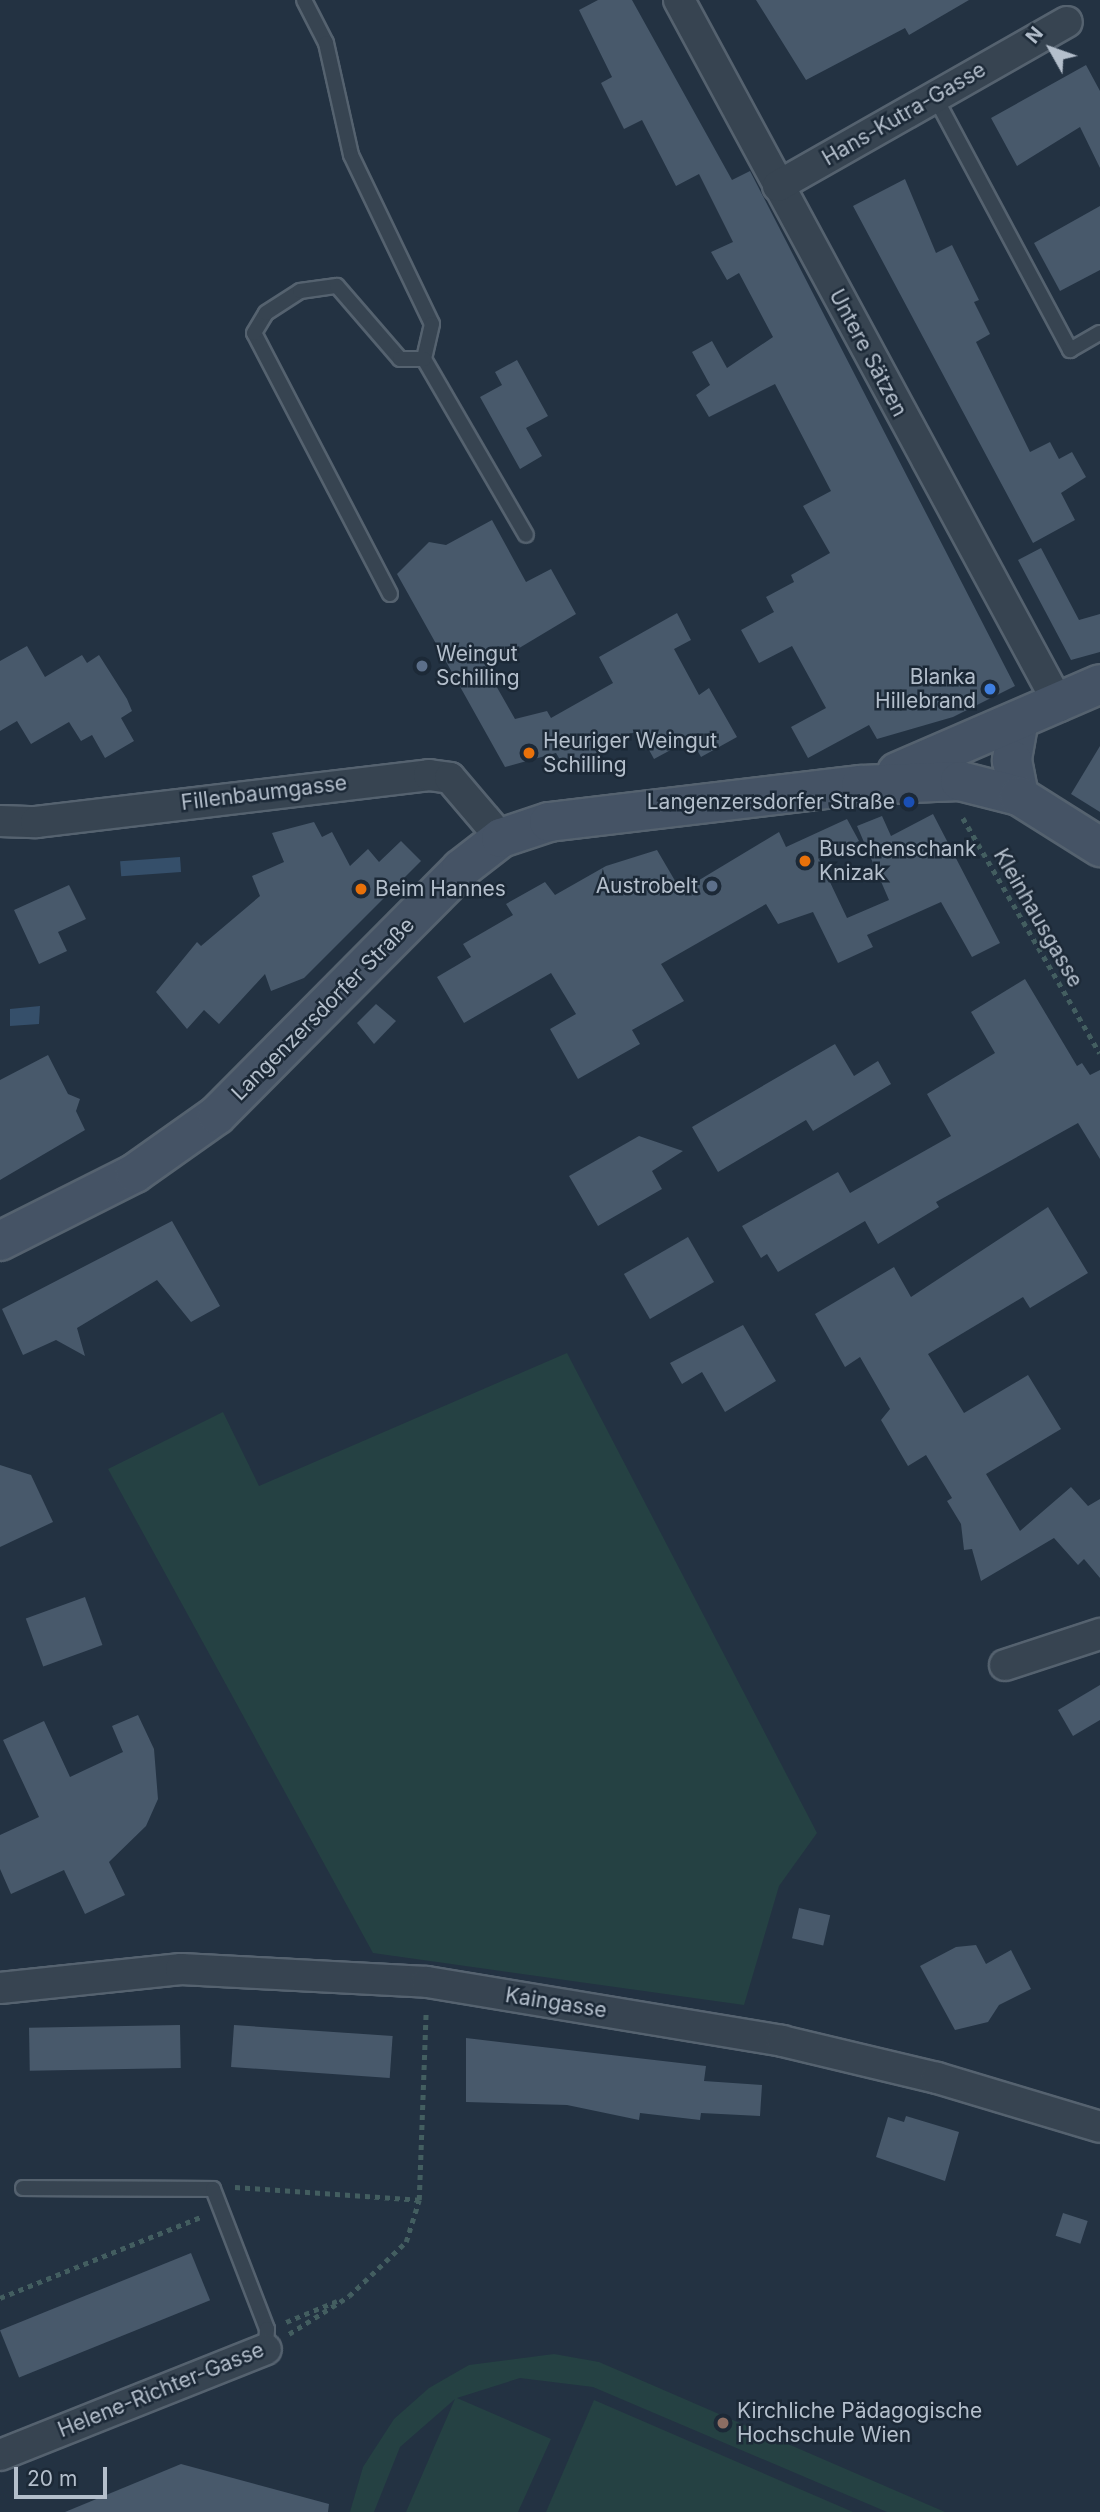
<!DOCTYPE html>
<html>
<head>
<meta charset="utf-8">
<style>
  body { margin:0 }
  #map { position:relative; width:1100px; height:2512px; overflow:hidden; background:#233242; font-family:Inter,sans-serif }
  div>[style] { position:absolute }
  [style*='--x'] { left:calc(var(--x)*1px); top:calc(var(--y)*1px); width:calc(var(--w)*1px); rotate:calc(var(--a)*1deg) }
  .green>* { inset:0; background:#254143 }
  .water>* { inset:0; background:#354f6a; transform-origin:0 0 }
  .building>* { inset:0; background:#48596b; transform-origin:0 0 }
  .path>* { height:4.5px; margin-top:-2.25px; transform-origin:0; background:repeating-linear-gradient(90deg,#435e60 0 5px,transparent 0 10px) }
  .roads { filter:drop-shadow(2px 0 #55626f) drop-shadow(-2px 0 #55626f) drop-shadow(0 2px #55626f) drop-shadow(0 -2px #55626f) }
  .lane>* { height:14px; margin:-7px; padding:0 7px; transform-origin:7px; border-radius:7px; background:#374451 }
  .street>* { height:30px; margin:-15px; padding:0 15px; transform-origin:15px; border-radius:15px; background:#374451 }
  .secondary>* { height:38px; margin:-19px; padding:0 19px; transform-origin:19px; border-radius:19px; background:#455365 }
  .dots>* { width:19px; height:19px; translate:-50% -50%; box-sizing:border-box; border:4px solid #1c2937; border-radius:50% }
  span { translate:-50% -50%; white-space:nowrap; text-align:center; line-height:1.15; -webkit-text-stroke:5px #1c2937; paint-order:stroke }
  .street-label { font-size:21px; color:#b4bfcc }
  .poi-label { font-size:21px; color:#b4bfcc }
  .left { translate:0 -50%; text-align:left }
  .right { translate:-100% -50%; text-align:right }
  .north { position:absolute; left:1016px; top:14px; width:70px; height:70px; -webkit-text-stroke:5px #1c2937; paint-order:stroke; rotate:310deg; font-size:19px; font-weight:700; line-height:28px; text-align:center; color:#b4bfcc }
  .north::after { content:''; display:block; margin:auto; width:24px; height:32px; background:#b4bfcc; clip-path:polygon(50% 0,100% 100%,50% 72%,0 100%) }
  .scale { position:absolute; left:14px; top:2467px; width:93px; height:32px; box-sizing:border-box; border:4px solid #b4bfcc; border-top:0; padding-left:9px; font-size:21px; line-height:24px; white-space:nowrap; color:#b4bfcc; -webkit-text-stroke:5px #1c2937; paint-order:stroke }
</style>
</head>
<body>
<div id="map">
  <div class="green">
    <i style="clip-path:polygon(567px 1353px,817px 1833px,779px 1886px,744px 2005px,373px 1953px,108px 1469px,223px 1412px,259px 1486px)"></i>
    <i style="clip-path:polygon(554px 2354px,599px 2362px,945px 2512px,887px 2512px,593px 2387px,520px 2378px,457px 2398px,551px 2439px,518px 2512px,406px 2512px,455px 2399px,400px 2447px,374px 2512px,350px 2512px,363px 2467px,394px 2419px,429px 2388px,469px 2365px)"></i>
    <i style="clip-path:polygon(594px 2400px,853px 2512px,546px 2512px)"></i>
  </div>
  <div class="water">
    <i style="left:180px;top:857px;width:15px;height:60px;rotate:86deg"></i>
    <i style="clip-path:polygon(40px 1006px,39px 1024px,10px 1026px,10px 1009px)"></i>
  </div>
  <div class="building">
    <i style="clip-path:polygon(598px 0,632px 0,732px 180px,750px 171px,1015px 686px,953px 717px,877px 739px,869px 725px,808px 758px,791px 727px,826px 708px,792px 646px,759px 663px,741px 630px,774px 612px,766px 597px,794px 582px,791px 575px,830px 553px,803px 506px,831px 491px,775px 384px,709px 417px,696px 395px,710px 385px,692px 352px,712px 341px,727px 368px,773px 337px,739px 273px,727px 280px,711px 252px,733px 242px,699px 174px,676px 186px,642px 120px,624px 129px,601px 83px,612px 77px,579px 10px)"></i>
    <i style="clip-path:polygon(756px 0,969px 0,909px 35px,905px 28px,806px 80px)"></i>
    <i style="clip-path:polygon(1086px 65px,1100px 91px,1100px 168px,1080px 127px,1017px 166px,991px 118px)"></i>
    <i style="clip-path:polygon(905px 179px,936px 253px,952px 245px,979px 300px,974px 302px,990px 334px,976px 342px,1030px 452px,1050px 442px,1059px 459px,1072px 452px,1086px 477px,1061px 493px,1075px 520px,1033px 543px,853px 206px)"></i>
    <i style="clip-path:polygon(1100px 206px,1100px 270px,1060px 291px,1034px 243px)"></i>
    <i style="clip-path:polygon(517px 360px,548px 416px,526px 428px,542px 456px,520px 469px,480px 397px,502px 385px,495px 372px)"></i>
    <i style="clip-path:polygon(492px 520px,526px 582px,551px 569px,576px 614px,486px 668px,515px 719px,547px 711px,551px 718px,613px 683px,599px 657px,677px 613px,691px 640px,674px 649px,699px 695px,709px 688px,737px 737px,701px 757px,691px 739px,654px 759px,638px 730px,566px 770px,556px 753px,505px 767px,397px 574px,429px 542px,446px 545px)"></i>
    <i style="clip-path:polygon(1041px 548px,1079px 620px,1100px 614px,1100px 652px,1071px 660px,1018px 560px)"></i>
    <i style="clip-path:polygon(27px 646px,45px 677px,82px 655px,87px 663px,99px 655px,127px 699px,132px 711px,121px 718px,134px 741px,105px 758px,92px 735px,81px 741px,69px 722px,31px 744px,17px 721px,0 731px,0 661px)"></i>
    <i style="clip-path:polygon(1100px 746px,1100px 812px,1071px 794px)"></i>
    <i style="clip-path:polygon(933px 814px,1000px 943px,972px 957px,941px 902px,867px 935px,873px 947px,838px 963px,813px 912px,778px 924px,766px 904px,661px 964px,684px 1001px,632px 1030px,640px 1044px,578px 1079px,550px 1029px,576px 1014px,551px 973px,464px 1023px,437px 977px,471px 957px,463px 944px,513px 915px,506px 904px,545px 882px,555px 895px,606px 866px,657px 850px,681px 891px,779px 832px,786px 847px,847px 819px,859px 841px,819px 859px,847px 918px,889px 900px,857px 826px,882px 816px,891px 836px)"></i>
    <i style="clip-path:polygon(314px 822px,322px 837px,332px 832px,350px 866px,368px 849px,379px 862px,401px 841px,421px 861px,304px 978px,271px 991px,265px 974px,219px 1024px,204px 1010px,187px 1029px,156px 992px,197px 942px,201px 946px,260px 896px,252px 876px,284px 862px,272px 833px)"></i>
    <i style="clip-path:polygon(69px 885px,86px 919px,58px 932px,67px 951px,39px 964px,14px 910px)"></i>
    <i style="clip-path:polygon(1025px 979px,1077px 1066px,1082px 1063px,1090px 1075px,1100px 1070px,1100px 1159px,1078px 1123px,936px 1202px,939px 1207px,878px 1244px,865px 1221px,778px 1272px,767px 1254px,761px 1258px,742px 1226px,838px 1172px,850px 1193px,951px 1136px,927px 1094px,995px 1053px,971px 1012px)"></i>
    <i style="clip-path:polygon(376px 1004px,396px 1021px,374px 1044px,357px 1023px)"></i>
    <i style="clip-path:polygon(835px 1044px,854px 1076px,878px 1061px,891px 1084px,813px 1131px,806px 1120px,718px 1172px,692px 1127px)"></i>
    <i style="clip-path:polygon(48px 1055px,68px 1094px,80px 1099px,76px 1111px,85px 1130px,0 1180px,0 1080px)"></i>
    <i style="clip-path:polygon(639px 1136px,683px 1151px,652px 1171px,662px 1189px,598px 1226px,569px 1176px)"></i>
    <i style="clip-path:polygon(1048px 1207px,1088px 1273px,1030px 1308px,1023px 1297px,928px 1354px,964px 1413px,1028px 1375px,1061px 1429px,986px 1474px,1020px 1531px,1071px 1487px,1088px 1506px,1100px 1499px,1100px 1578px,1084px 1559px,1078px 1565px,1054px 1538px,981px 1581px,972px 1549px,964px 1550px,961px 1524px,947px 1501px,952px 1498px,926px 1455px,908px 1466px,881px 1420px,890px 1409px,860px 1357px,845px 1367px,815px 1314px,894px 1267px,911px 1297px)"></i>
    <i style="clip-path:polygon(172px 1221px,220px 1306px,191px 1322px,157px 1280px,77px 1328px,85px 1356px,56px 1340px,23px 1355px,2px 1309px)"></i>
    <i style="left:688px;top:1237px;width:52px;height:74px;rotate:60deg"></i>
    <i style="clip-path:polygon(743px 1325px,776px 1381px,725px 1412px,702px 1372px,682px 1384px,670px 1363px)"></i>
    <i style="clip-path:polygon(0 1465px,31px 1475px,53px 1522px,0 1547px)"></i>
    <i style="left:85px;top:1597px;width:51px;height:63px;rotate:70deg"></i>
    <i style="clip-path:polygon(1100px 1685px,1100px 1720px,1073px 1736px,1058px 1710px)"></i>
    <i style="clip-path:polygon(138px 1715px,154px 1749px,158px 1799px,146px 1826px,109px 1862px,125px 1895px,85px 1914px,64px 1870px,11px 1894px,0 1869px,0 1835px,39px 1817px,3px 1740px,44px 1721px,70px 1777px,123px 1752px,112px 1726px)"></i>
    <i style="left:799px;top:1908px;width:32px;height:31px;rotate:13deg"></i>
    <i style="clip-path:polygon(976px 1945px,986px 1964px,1011px 1950px,1031px 1989px,999px 2005px,988px 2022px,955px 2030px,920px 1966px,956px 1947px)"></i>
    <i style="left:180px;top:2025px;width:43px;height:151px;rotate:89deg"></i>
    <i style="left:234px;top:2025px;width:159px;height:42px;rotate:4deg"></i>
    <i style="clip-path:polygon(466px 2038px,706px 2066px,704px 2081px,762px 2085px,760px 2116px,701px 2113px,700px 2120px,640px 2113px,639px 2120px,567px 2105px,466px 2102px)"></i>
    <i style="clip-path:polygon(906px 2116px,959px 2132px,945px 2181px,876px 2157px,888px 2117px,904px 2122px)"></i>
    <i style="left:1063px;top:2213px;width:26px;height:24px;rotate:18deg"></i>
    <i style="left:191px;top:2253px;width:51px;height:206px;rotate:68deg"></i>
    <i style="clip-path:polygon(181px 2464px,329px 2504px,328px 2512px,65px 2512px)"></i>
  </div>
  <div class="path">
    <i style="--x:963;--y:818;--w:272;--a:59.8"></i>
    <i style="--x:235;--y:2187;--w:184;--a:4"></i>
    <i style="--x:0;--y:2298;--w:216;--a:-22"></i>
    <i style="--x:286;--y:2322;--w:55;--a:-22.4"></i>
    <i style="--x:289;--y:2334;--w:71;--a:-32.3"></i>
    <i style="--x:349;--y:2296;--w:79;--a:-43.5"></i>
    <i style="--x:406;--y:2242;--w:44;--a:-72.8"></i>
    <i style="--x:419;--y:2200;--w:189;--a:-87.9"></i>
  </div>
  <div class="roads">
    <div class="lane">
      <i style="--x:304;--y:0;--w:48;--a:62.9"></i>
      <i style="--x:326;--y:43;--w:115;--a:77.4"></i>
      <i style="--x:351;--y:155;--w:187;--a:64.4"></i>
      <i style="--x:432;--y:324;--w:36;--a:103"></i>
      <i style="--x:424;--y:359;--w:203;--a:59.9"></i>
      <i style="--x:935;--y:97;--w:287;--a:61.9"></i>
      <i style="--x:1070;--y:350;--w:34;--a:-30"></i>
      <i style="--x:390;--y:594;--w:294;--a:-117.5"></i>
      <i style="--x:254;--y:333;--w:23;--a:-59"></i>
      <i style="--x:266;--y:313;--w:40;--a:-32.9"></i>
      <i style="--x:300;--y:291;--w:37;--a:-8"></i>
      <i style="--x:337;--y:286;--w:96;--a:49.2"></i>
      <i style="--x:400;--y:359;--w:24;--a:0"></i>
      <i style="--x:23;--y:2188;--w:190;--a:0.3"></i>
      <i style="--x:213;--y:2189;--w:150;--a:68.9"></i>
      <i style="--x:267;--y:2329;--w:20;--a:93"></i>
    </div>
    <div class="street">
      <i style="--x:679;--y:0;--w:802;--a:61.65"></i>
      <i style="--x:778;--y:186;--w:332;--a:-29.6"></i>
      <i style="--x:0;--y:821;--w:36;--a:2"></i>
      <i style="--x:36;--y:822;--w:396;--a:-6.8"></i>
      <i style="--x:429;--y:775;--w:21;--a:8"></i>
      <i style="--x:450;--y:778;--w:79;--a:49.6"></i>
      <i style="--x:1005;--y:1665;--w:100;--a:-18.1"></i>
      <i style="--x:0;--y:1988;--w:182;--a:-6"></i>
      <i style="--x:181;--y:1969;--w:246;--a:3"></i>
      <i style="--x:427;--y:1982;--w:360;--a:9.4"></i>
      <i style="--x:782;--y:2041;--w:159;--a:13.4"></i>
      <i style="--x:937;--y:2078;--w:170;--a:16.7"></i>
      <i style="--x:0;--y:2455;--w:286;--a:-21.7"></i>
    </div>
    <div class="secondary">
      <i style="--x:1018;--y:725;--w:36;--a:100"></i>
      <i style="--x:1012;--y:760;--w:37;--a:79"></i>
      <i style="--x:897;--y:772;--w:221;--a:-23.4"></i>
      <i style="--x:0;--y:1241;--w:151;--a:-26.7"></i>
      <i style="--x:135;--y:1173;--w:100;--a:-35.3"></i>
      <i style="--x:217;--y:1115;--w:346;--a:-45.2"></i>
      <i style="--x:461;--y:869;--w:51;--a:-37.8"></i>
      <i style="--x:501;--y:838;--w:51;--a:-18.4"></i>
      <i style="--x:549;--y:822;--w:314;--a:-6.8"></i>
      <i style="--x:861;--y:785;--w:99;--a:-2.3"></i>
      <i style="--x:960;--y:781;--w:61;--a:14.3"></i>
      <i style="--x:1019;--y:796;--w:96;--a:32.2"></i>
    </div>
  </div>
  <div class="dots">
    <i style="left:422px;top:666px;background:#5c6f8a"></i>
    <i style="left:990px;top:689px;background:#3f7fe0"></i>
    <i style="left:529px;top:753px;background:#e8710a"></i>
    <i style="left:909px;top:802px;background:#1a4fb4"></i>
    <i style="left:805px;top:861px;background:#e8710a"></i>
    <i style="left:712px;top:886px;background:#5c6f8a"></i>
    <i style="left:361px;top:889px;background:#e8710a"></i>
    <i style="left:723px;top:2423px;background:#8d6e63"></i>
  </div>
  <div class="street-label">
    <span style="left:904px;top:114px;rotate:-30deg">Hans-Kutra-Gasse</span>
    <span style="left:868px;top:353px;rotate:62deg">Untere Sätzen</span>
    <span style="left:264px;top:793px;rotate:-7deg">Fillenbaumgasse</span>
    <span style="left:1038px;top:918px;rotate:60deg">Kleinhausgasse</span>
    <span style="left:323px;top:1009px;rotate:-45deg">Langenzersdorfer Straße</span>
    <span style="left:556px;top:2003px;rotate:9deg">Kaingasse</span>
    <span style="left:161px;top:2390px;rotate:-22deg">Helene-Richter-Gasse</span>
  </div>
  <div class="poi-label">
    <span class="left" style="left:436px;top:666px">Weingut<br>Schilling</span>
    <span class="right" style="left:976px;top:689px">Blanka<br>Hillebrand</span>
    <span class="left" style="left:543px;top:753px">Heuriger Weingut<br>Schilling</span>
    <span class="right" style="left:895px;top:802px">Langenzersdorfer Straße</span>
    <span class="left" style="left:819px;top:861px">Buschenschank<br>Knizak</span>
    <span class="right" style="left:698px;top:886px">Austrobelt</span>
    <span class="left" style="left:375px;top:889px">Beim Hannes</span>
    <span class="left" style="left:737px;top:2423px">Kirchliche Pädagogische<br>Hochschule Wien</span>
  </div>
  <div class="north">N</div>
  <div class="scale">20 m</div>
</div>
</body>
</html>
